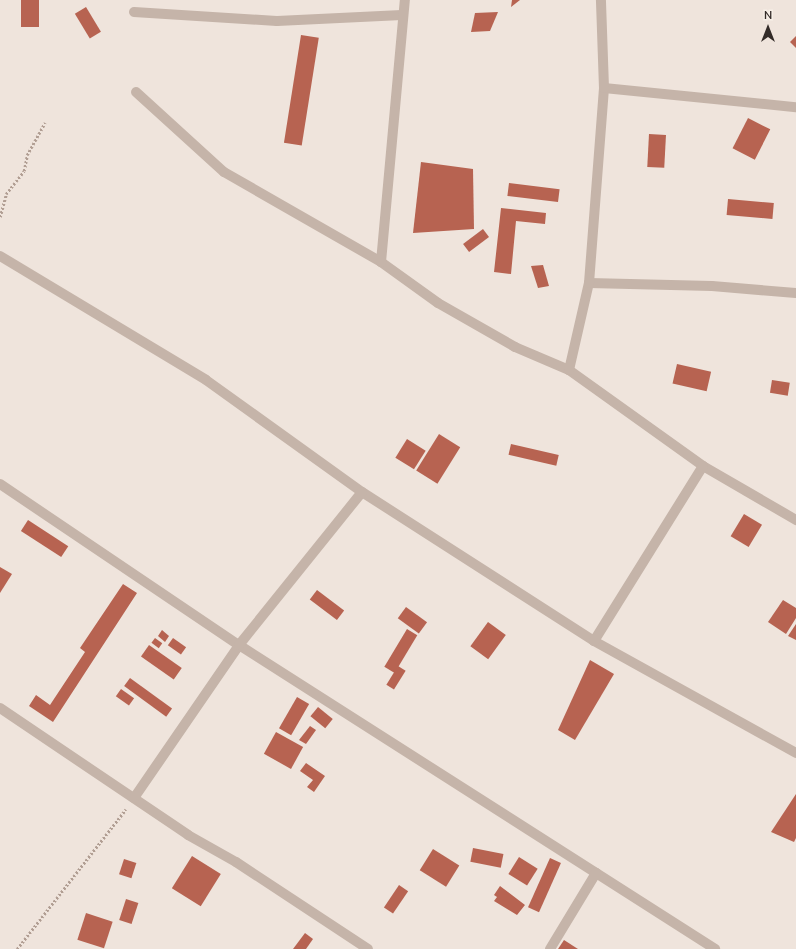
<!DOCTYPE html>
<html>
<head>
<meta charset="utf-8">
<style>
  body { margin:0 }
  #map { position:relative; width:796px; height:949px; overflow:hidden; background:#efe4dc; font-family:"Nunito Sans",sans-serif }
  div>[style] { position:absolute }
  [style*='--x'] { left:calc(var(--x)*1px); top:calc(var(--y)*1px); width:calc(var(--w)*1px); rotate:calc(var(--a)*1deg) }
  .building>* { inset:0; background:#b76351; transform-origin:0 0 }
  .path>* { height:2.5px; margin-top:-1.25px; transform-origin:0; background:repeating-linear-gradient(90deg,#b19e93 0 2px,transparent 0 4px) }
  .street>* { height:10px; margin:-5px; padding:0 5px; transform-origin:5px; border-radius:5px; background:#c5b4a9 }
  span { translate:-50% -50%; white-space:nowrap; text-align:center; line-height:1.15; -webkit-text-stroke:4px #f7efe7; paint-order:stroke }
  .north { position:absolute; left:748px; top:8px; width:40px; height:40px; -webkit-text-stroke:3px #f7efe7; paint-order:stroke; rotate:0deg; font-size:11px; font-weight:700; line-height:16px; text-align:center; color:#332b28 }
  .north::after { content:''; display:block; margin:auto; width:14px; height:18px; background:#332b28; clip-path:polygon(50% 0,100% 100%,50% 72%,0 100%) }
</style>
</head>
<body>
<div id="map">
  <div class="building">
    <i style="left:21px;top:0;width:18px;height:27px"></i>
    <i style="clip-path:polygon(512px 0,520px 0,511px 7px)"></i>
    <i style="left:86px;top:7px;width:29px;height:13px;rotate:59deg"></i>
    <i style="clip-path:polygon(498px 12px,490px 31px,471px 32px,475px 13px)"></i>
    <i style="left:301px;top:35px;width:18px;height:109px;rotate:9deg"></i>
    <i style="clip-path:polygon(796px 36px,796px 48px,790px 42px)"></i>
    <i style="left:748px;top:118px;width:25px;height:34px;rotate:27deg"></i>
    <i style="left:649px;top:134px;width:17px;height:33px;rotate:3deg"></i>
    <i style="clip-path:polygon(421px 162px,473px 169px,474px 229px,413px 233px)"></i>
    <i style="left:509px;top:183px;width:51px;height:13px;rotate:7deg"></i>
    <i style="left:728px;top:199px;width:46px;height:16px;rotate:5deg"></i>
    <i style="clip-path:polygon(501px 208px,546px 213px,545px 224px,516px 221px,511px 274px,494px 272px)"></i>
    <i style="left:483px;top:229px;width:10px;height:25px;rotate:53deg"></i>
    <i style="clip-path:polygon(543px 265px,549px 286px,538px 288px,531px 266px)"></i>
    <i style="left:677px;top:364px;width:35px;height:20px;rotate:13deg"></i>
    <i style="left:772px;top:380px;width:18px;height:13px;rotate:9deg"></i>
    <i style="left:439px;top:434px;width:25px;height:43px;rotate:32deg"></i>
    <i style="left:407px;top:439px;width:22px;height:22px;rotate:32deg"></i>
    <i style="left:511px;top:444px;width:49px;height:11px;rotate:13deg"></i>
    <i style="left:744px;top:514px;width:21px;height:26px;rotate:31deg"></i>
    <i style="left:28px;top:520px;width:48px;height:13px;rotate:33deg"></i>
    <i style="clip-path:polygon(0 567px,12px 574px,0 593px)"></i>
    <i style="clip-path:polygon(123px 584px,137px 593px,53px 722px,29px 706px,36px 695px,50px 705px,85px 652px,80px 648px)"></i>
    <i style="left:317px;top:590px;width:34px;height:12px;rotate:37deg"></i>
    <i style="clip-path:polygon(783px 600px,796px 608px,796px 618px,786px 634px,768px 622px)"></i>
    <i style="left:406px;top:607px;width:26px;height:14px;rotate:36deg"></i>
    <i style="left:488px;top:622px;width:22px;height:30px;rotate:36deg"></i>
    <i style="clip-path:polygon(796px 624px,796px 640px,788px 636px)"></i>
    <i style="left:407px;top:629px;width:12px;height:44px;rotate:31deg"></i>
    <i style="clip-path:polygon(162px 630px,169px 636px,165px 642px,158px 636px)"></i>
    <i style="left:155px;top:638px;width:9px;height:6px;rotate:36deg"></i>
    <i style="left:173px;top:638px;width:16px;height:9px;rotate:35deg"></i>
    <i style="left:149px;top:645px;width:40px;height:14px;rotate:35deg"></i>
    <i style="clip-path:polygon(590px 660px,614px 674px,575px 740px,558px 730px)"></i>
    <i style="left:398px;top:666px;width:9px;height:22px;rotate:32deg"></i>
    <i style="left:130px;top:678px;width:52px;height:10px;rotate:36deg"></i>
    <i style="left:121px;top:689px;width:16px;height:9px;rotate:35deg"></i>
    <i style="left:297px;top:697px;width:14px;height:36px;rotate:30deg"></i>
    <i style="left:318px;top:707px;width:19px;height:12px;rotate:39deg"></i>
    <i style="clip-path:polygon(310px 726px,316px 730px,306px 744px,299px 740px)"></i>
    <i style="left:276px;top:732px;width:31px;height:25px;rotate:29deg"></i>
    <i style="clip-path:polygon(306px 763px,325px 776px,314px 792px,307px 787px,313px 780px,300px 771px)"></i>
    <i style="clip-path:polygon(796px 794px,796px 838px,794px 842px,771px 832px)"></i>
    <i style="left:473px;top:848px;width:31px;height:14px;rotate:11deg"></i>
    <i style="left:433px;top:849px;width:31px;height:25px;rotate:32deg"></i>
    <i style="left:192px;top:856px;width:34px;height:38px;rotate:32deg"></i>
    <i style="left:519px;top:857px;width:22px;height:20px;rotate:32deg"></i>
    <i style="left:550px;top:858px;width:12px;height:54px;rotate:24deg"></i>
    <i style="left:124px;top:859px;width:13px;height:16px;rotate:18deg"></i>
    <i style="left:399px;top:885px;width:11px;height:27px;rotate:34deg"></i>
    <i style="clip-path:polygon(500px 886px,525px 905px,517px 915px,494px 901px,497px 897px,494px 895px)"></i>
    <i style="left:126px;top:899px;width:13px;height:22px;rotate:18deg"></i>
    <i style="left:86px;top:913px;width:28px;height:28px;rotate:18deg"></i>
    <i style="clip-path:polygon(305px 933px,313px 939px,306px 949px,293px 949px)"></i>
    <i style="clip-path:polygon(564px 940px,578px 949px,558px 949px)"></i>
  </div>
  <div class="path">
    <i style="--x:0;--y:217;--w:24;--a:-75"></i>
    <i style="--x:6;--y:194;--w:29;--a:-52"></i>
    <i style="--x:24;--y:171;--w:16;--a:-79"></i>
    <i style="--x:27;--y:155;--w:37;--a:-61"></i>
    <i style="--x:17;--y:949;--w:177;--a:-52.1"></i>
  </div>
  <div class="street">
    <i style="--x:134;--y:12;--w:143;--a:3.6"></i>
    <i style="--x:277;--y:21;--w:125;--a:-2.7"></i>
    <i style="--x:604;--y:88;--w:193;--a:5.7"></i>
    <i style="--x:136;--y:92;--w:119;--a:42.3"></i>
    <i style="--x:224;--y:172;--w:181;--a:29.8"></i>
    <i style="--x:381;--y:262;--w:70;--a:35.7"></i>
    <i style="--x:438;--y:303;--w:89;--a:29.7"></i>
    <i style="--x:515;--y:347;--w:59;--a:23.1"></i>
    <i style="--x:569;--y:370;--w:165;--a:35.6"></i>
    <i style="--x:703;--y:466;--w:108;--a:30.1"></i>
    <i style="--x:0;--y:256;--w:240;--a:31"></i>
    <i style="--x:206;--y:380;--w:192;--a:35.7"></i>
    <i style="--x:362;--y:492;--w:276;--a:32.7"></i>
    <i style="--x:594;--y:641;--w:231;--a:29"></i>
    <i style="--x:381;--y:262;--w:263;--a:-84.8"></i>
    <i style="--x:589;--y:283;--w:123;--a:1.4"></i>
    <i style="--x:712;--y:286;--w:84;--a:4.8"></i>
    <i style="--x:569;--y:370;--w:89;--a:-77.1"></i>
    <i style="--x:589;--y:283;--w:196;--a:-85.6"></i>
    <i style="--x:604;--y:88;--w:88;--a:-92"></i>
    <i style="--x:0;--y:484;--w:288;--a:34"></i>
    <i style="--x:239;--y:645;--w:565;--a:32.56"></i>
    <i style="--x:594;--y:641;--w:206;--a:-58.1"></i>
    <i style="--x:0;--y:708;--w:227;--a:34"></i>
    <i style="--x:188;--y:835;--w:55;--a:29.4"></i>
    <i style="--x:236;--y:862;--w:158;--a:33.4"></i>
    <i style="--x:134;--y:798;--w:186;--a:-55.5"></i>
    <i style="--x:239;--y:645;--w:196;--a:-51.2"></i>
    <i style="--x:550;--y:949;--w:89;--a:-58.8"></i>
  </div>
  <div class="north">N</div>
</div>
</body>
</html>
